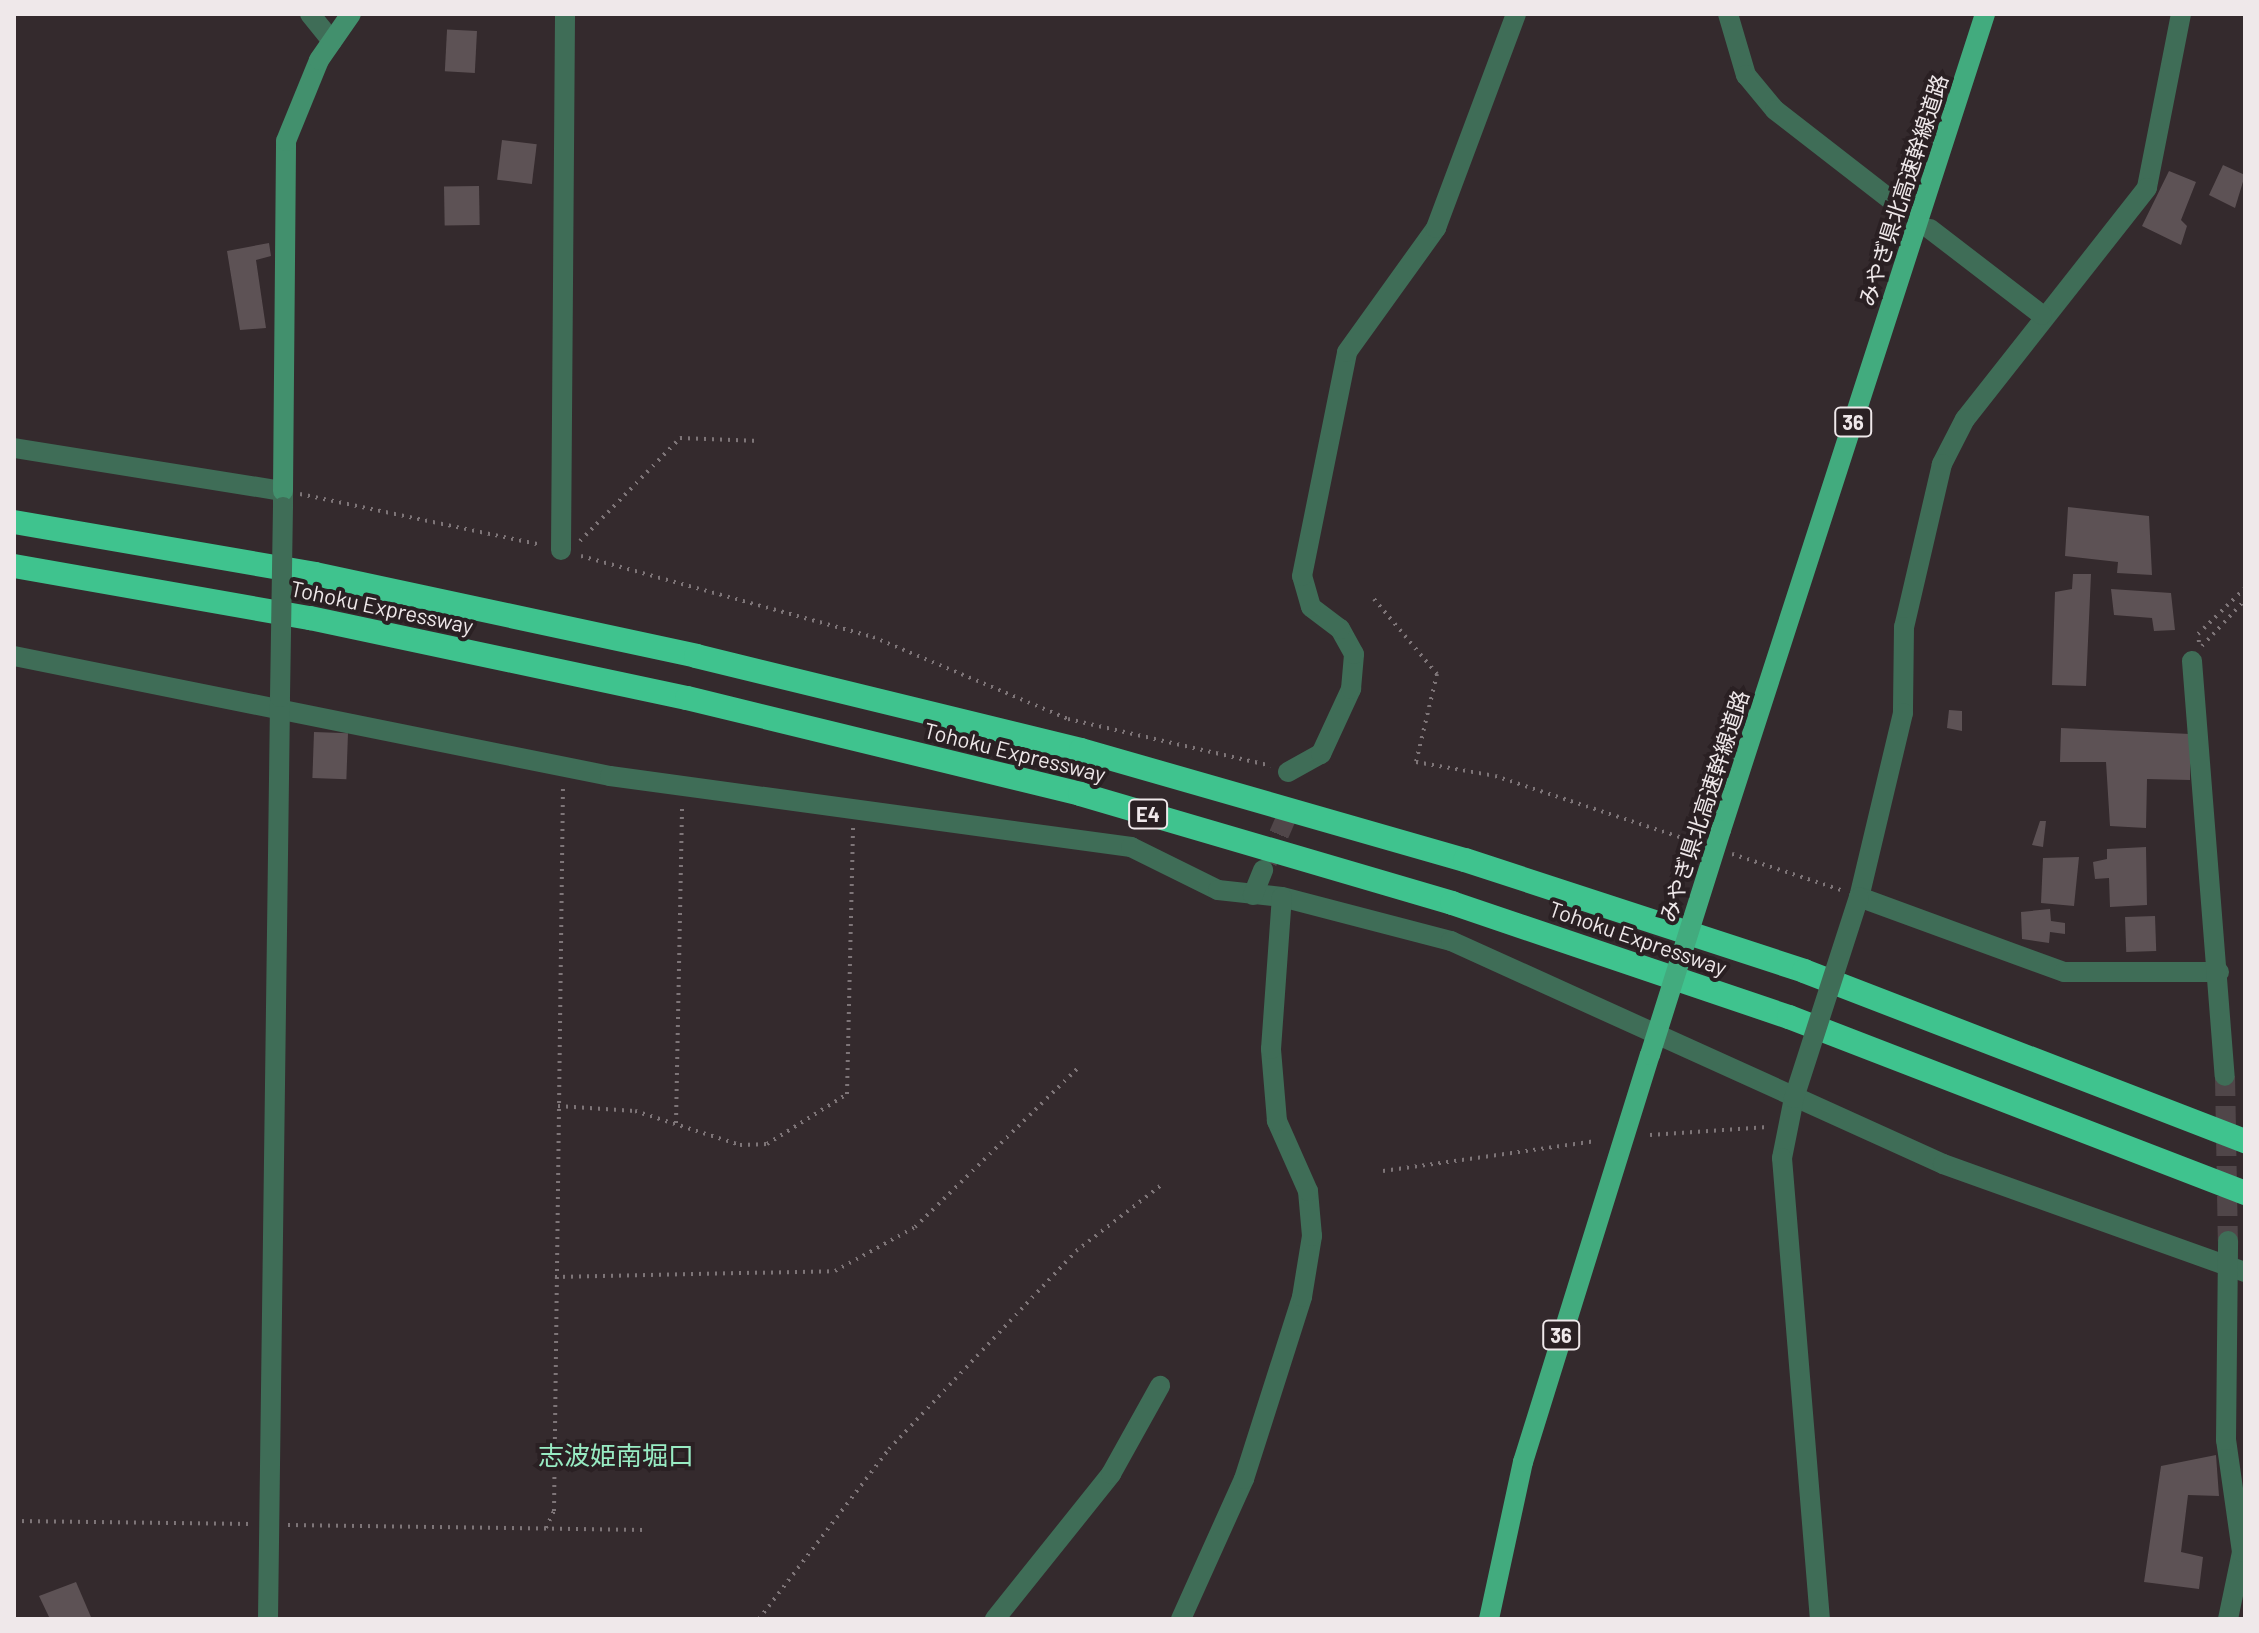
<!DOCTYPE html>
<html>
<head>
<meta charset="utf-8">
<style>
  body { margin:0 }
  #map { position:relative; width:2259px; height:1633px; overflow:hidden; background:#342a2d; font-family:Barlow,"Noto Sans JP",sans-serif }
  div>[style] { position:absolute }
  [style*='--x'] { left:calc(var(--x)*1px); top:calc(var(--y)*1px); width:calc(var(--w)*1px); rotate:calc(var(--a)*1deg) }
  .building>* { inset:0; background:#5d5255; transform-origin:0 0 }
  .street-tunnel>* { height:20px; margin-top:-10px; transform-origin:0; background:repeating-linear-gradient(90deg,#504649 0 20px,transparent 0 30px) }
  .path>* { height:4px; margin-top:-2px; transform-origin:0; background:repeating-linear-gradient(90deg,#7e7578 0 2px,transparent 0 8px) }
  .street>* { height:20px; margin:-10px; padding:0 10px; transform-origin:10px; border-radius:10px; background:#3f6d57 }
  .secondary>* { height:20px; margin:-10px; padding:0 10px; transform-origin:10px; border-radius:10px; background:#42906d }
  .primary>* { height:20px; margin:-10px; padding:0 10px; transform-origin:10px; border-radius:10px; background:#42ab7e }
  .highway>* { height:24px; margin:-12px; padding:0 12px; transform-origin:12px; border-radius:12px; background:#3fc38e }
  .street-bridge>* { height:20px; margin:-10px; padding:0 10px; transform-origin:10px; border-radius:10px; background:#3f6d57 }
  .primary-bridge>* { height:20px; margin:-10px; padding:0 10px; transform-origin:10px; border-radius:10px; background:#42ab7e }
  span { translate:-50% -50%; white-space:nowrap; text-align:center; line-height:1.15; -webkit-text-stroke:8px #2a2023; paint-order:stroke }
  .shield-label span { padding:2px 6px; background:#2a2023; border:2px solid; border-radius:6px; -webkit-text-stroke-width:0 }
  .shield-label { font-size:20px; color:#efe8ea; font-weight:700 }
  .street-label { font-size:22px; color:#efe8ea }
  .quarter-label { font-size:26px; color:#98ebc3 }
  .frame { position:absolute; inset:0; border:16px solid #efe8ea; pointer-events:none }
</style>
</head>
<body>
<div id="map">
  <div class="building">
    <i style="left:477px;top:31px;width:42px;height:30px;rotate:93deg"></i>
    <i style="left:502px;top:140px;width:35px;height:40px;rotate:7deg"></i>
    <i style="clip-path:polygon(2223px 165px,2245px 175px,2235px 208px,2209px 195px)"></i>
    <i style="clip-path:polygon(2169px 171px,2196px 182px,2181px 220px,2187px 226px,2181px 245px,2142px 226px)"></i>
    <i style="left:479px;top:186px;width:39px;height:35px;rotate:89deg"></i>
    <i style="clip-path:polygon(269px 243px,271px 256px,256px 260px,266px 328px,240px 330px,227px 251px)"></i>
    <i style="clip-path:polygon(2068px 507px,2149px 516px,2152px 575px,2117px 573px,2118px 562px,2065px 556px)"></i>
    <i style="clip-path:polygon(2073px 574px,2091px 574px,2086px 686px,2052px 685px,2055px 592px,2072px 589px)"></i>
    <i style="clip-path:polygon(2111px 589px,2171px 593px,2175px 630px,2154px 631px,2152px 618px,2114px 615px)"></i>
    <i style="clip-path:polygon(1949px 710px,1962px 711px,1962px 731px,1947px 728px)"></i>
    <i style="clip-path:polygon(2061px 728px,2190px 734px,2190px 780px,2147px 779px,2146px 828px,2110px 826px,2106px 762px,2060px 762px)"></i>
    <i style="left:314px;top:732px;width:34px;height:46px;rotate:2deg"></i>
    <i style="clip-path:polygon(2040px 821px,2046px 821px,2043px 847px,2032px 845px)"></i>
    <i style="clip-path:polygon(2146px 847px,2147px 905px,2110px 907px,2109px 878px,2095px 879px,2093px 862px,2107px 859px,2107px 849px)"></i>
    <i style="clip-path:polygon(2079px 857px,2074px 906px,2041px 903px,2043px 858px)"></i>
    <i style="clip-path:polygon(2050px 909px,2051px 921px,2065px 923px,2065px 934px,2050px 932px,2049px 943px,2022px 939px,2021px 912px)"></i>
    <i style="left:2155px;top:916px;width:35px;height:30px;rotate:88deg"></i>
    <i style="clip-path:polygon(2216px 1455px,2219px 1496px,2188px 1495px,2181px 1552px,2203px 1557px,2199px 1589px,2144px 1582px,2161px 1466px)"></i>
    <i style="clip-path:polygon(76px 1582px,91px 1617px,50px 1619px,39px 1596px)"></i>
  </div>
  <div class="street-tunnel">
    <i style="--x:1267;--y:862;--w:65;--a:-66.6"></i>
    <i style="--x:2225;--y:1076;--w:165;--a:89"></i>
  </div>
  <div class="path">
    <i style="--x:300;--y:494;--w:247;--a:11.9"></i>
    <i style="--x:580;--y:541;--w:144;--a:-45.8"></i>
    <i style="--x:680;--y:438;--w:80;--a:2.1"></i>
    <i style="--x:581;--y:556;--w:303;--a:15.5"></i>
    <i style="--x:873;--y:637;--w:212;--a:22.8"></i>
    <i style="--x:1068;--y:719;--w:208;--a:13"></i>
    <i style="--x:1374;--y:599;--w:98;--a:50"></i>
    <i style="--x:1437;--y:674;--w:90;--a:103.4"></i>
    <i style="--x:1416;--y:762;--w:80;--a:10"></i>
    <i style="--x:1495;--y:776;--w:213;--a:18.3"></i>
    <i style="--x:2199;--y:642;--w:8;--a:-97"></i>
    <i style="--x:2198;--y:634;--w:66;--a:-44.4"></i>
    <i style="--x:2202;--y:646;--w:63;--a:-46.9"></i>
    <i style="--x:1732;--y:854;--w:115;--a:18.3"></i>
    <i style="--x:558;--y:1106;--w:77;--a:3.7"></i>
    <i style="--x:635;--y:1111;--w:110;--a:17.9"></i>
    <i style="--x:740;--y:1145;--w:27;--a:-2"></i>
    <i style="--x:767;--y:1144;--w:94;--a:-32"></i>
    <i style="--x:847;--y:1094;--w:267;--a:-88.7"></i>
    <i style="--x:676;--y:1123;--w:317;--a:-88.9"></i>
    <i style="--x:1650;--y:1135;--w:118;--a:-3.9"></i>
    <i style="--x:1383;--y:1171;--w:215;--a:-8"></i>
    <i style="--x:555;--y:1277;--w:280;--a:-1.2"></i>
    <i style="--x:835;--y:1271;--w:91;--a:-28.8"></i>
    <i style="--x:915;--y:1227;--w:232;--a:-44.3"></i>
    <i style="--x:14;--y:1521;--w:238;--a:0.7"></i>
    <i style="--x:288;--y:1525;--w:358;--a:0.8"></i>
    <i style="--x:546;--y:1528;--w:19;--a:-65"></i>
    <i style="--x:554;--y:1511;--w:727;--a:-89.29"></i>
    <i style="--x:759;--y:1619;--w:214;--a:-52.6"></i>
    <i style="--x:889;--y:1449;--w:272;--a:-46.6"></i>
    <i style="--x:1076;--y:1251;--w:111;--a:-37.7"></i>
  </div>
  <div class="street">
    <i style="--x:310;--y:14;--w:35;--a:51"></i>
    <i style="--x:1728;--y:14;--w:64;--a:73.6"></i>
    <i style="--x:1746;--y:75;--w:45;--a:50.4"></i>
    <i style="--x:1775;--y:110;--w:158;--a:37.8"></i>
    <i style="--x:2181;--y:14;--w:177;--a:101.1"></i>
    <i style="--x:2147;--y:188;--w:294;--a:128.2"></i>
    <i style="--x:1965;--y:419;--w:51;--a:117.1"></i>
    <i style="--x:1942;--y:464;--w:167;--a:103.1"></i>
    <i style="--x:1904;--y:627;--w:86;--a:90.7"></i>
    <i style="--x:1903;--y:713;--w:189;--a:103.4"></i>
    <i style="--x:1859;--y:897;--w:218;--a:20.1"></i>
    <i style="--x:2064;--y:972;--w:155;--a:0"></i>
    <i style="--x:1930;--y:229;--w:141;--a:37.5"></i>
    <i style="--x:14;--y:448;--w:272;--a:9.1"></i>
    <i style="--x:283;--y:491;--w:15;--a:90"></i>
    <i style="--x:561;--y:550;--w:536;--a:-89.57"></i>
    <i style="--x:14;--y:656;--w:608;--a:11.38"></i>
    <i style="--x:610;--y:776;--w:526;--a:7.76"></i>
    <i style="--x:1131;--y:847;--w:97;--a:26.3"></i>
    <i style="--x:1218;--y:890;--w:64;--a:6.2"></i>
    <i style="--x:1282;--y:897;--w:175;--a:14.6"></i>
    <i style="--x:1451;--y:941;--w:540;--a:24.38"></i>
    <i style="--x:1943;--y:1164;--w:321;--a:19.7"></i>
    <i style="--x:2192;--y:661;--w:416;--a:85.5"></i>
    <i style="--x:1288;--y:772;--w:38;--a:-29"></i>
    <i style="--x:1321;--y:754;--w:72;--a:-65.2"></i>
    <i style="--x:1351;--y:689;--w:35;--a:-85"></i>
    <i style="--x:1354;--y:654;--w:29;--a:-119"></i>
    <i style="--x:1340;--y:629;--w:36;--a:-143"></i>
    <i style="--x:1311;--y:607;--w:32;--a:-106"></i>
    <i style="--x:1302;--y:576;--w:228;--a:-78.6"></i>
    <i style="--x:1347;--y:352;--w:153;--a:-54.3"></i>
    <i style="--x:1436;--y:228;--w:228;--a:-69.5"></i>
    <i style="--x:1253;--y:895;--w:27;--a:-68"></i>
    <i style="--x:1794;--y:1098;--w:61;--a:101.3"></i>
    <i style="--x:1782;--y:1158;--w:463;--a:85.3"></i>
    <i style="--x:268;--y:1619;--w:920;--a:-89.25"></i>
    <i style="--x:995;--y:1619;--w:186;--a:-51.3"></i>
    <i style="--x:1111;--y:1474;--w:101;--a:-60.9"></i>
    <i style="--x:1181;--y:1619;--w:154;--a:-65.8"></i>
    <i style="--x:1244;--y:1479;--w:191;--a:-72.3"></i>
    <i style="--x:1302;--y:1297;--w:62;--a:-80.7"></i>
    <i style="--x:1312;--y:1236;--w:45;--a:-95.1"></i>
    <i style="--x:1308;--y:1191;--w:77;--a:-113.9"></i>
    <i style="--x:1277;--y:1121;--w:72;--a:-94.8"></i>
    <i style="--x:1271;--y:1049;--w:152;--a:-85.9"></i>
    <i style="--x:2228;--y:1619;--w:68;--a:-78.2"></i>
    <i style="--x:2242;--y:1552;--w:113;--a:-98.1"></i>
    <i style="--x:2226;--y:1440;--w:199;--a:-89.4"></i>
  </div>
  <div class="secondary">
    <i style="--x:283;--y:491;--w:350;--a:-89.5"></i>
    <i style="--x:286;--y:141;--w:87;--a:-67.8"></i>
    <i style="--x:319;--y:60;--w:56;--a:-55.2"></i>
  </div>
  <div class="primary">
    <i style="--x:1721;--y:830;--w:858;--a:-72.07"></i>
    <i style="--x:1489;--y:1619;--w:161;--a:-77.8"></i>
    <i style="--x:1523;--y:1462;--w:426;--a:-72.7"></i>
  </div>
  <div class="highway">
    <i style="--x:14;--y:522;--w:305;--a:9.8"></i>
    <i style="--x:315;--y:574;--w:390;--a:12.1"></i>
    <i style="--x:696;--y:656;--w:396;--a:13.7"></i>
    <i style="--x:1081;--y:750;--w:399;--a:16"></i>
    <i style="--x:1465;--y:860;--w:357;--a:18.1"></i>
    <i style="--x:1804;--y:971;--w:473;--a:21.1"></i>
    <i style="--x:14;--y:566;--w:301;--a:10"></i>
    <i style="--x:310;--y:618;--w:385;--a:12"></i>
    <i style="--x:687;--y:698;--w:405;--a:13.7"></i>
    <i style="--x:1080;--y:794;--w:388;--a:16.3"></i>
    <i style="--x:1452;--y:903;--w:356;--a:18.7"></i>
    <i style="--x:1789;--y:1017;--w:489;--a:21.1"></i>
  </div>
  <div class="street-bridge">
    <i style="--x:280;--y:697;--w:190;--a:-89.1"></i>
    <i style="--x:1794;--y:1098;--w:211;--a:-72.1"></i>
  </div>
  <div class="primary-bridge">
    <i style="--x:1650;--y:1055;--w:236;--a:-72.5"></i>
  </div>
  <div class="shield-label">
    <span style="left:1853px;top:422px">36</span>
    <span style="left:1148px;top:814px">E4</span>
    <span style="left:1561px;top:1335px">36</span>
  </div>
  <div class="street-label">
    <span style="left:1903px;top:190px;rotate:-72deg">みやぎ県北高速幹線道路</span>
    <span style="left:382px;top:607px;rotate:12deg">Tohoku Expressway</span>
    <span style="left:1015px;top:752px;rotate:14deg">Tohoku Expressway</span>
    <span style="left:1704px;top:806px;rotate:-72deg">みやぎ県北高速幹線道路</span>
    <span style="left:1638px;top:938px;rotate:19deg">Tohoku Expressway</span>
  </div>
  <div class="quarter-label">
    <span style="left:616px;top:1455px">志波姫南堀口</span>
  </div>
  <div class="frame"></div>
</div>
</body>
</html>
